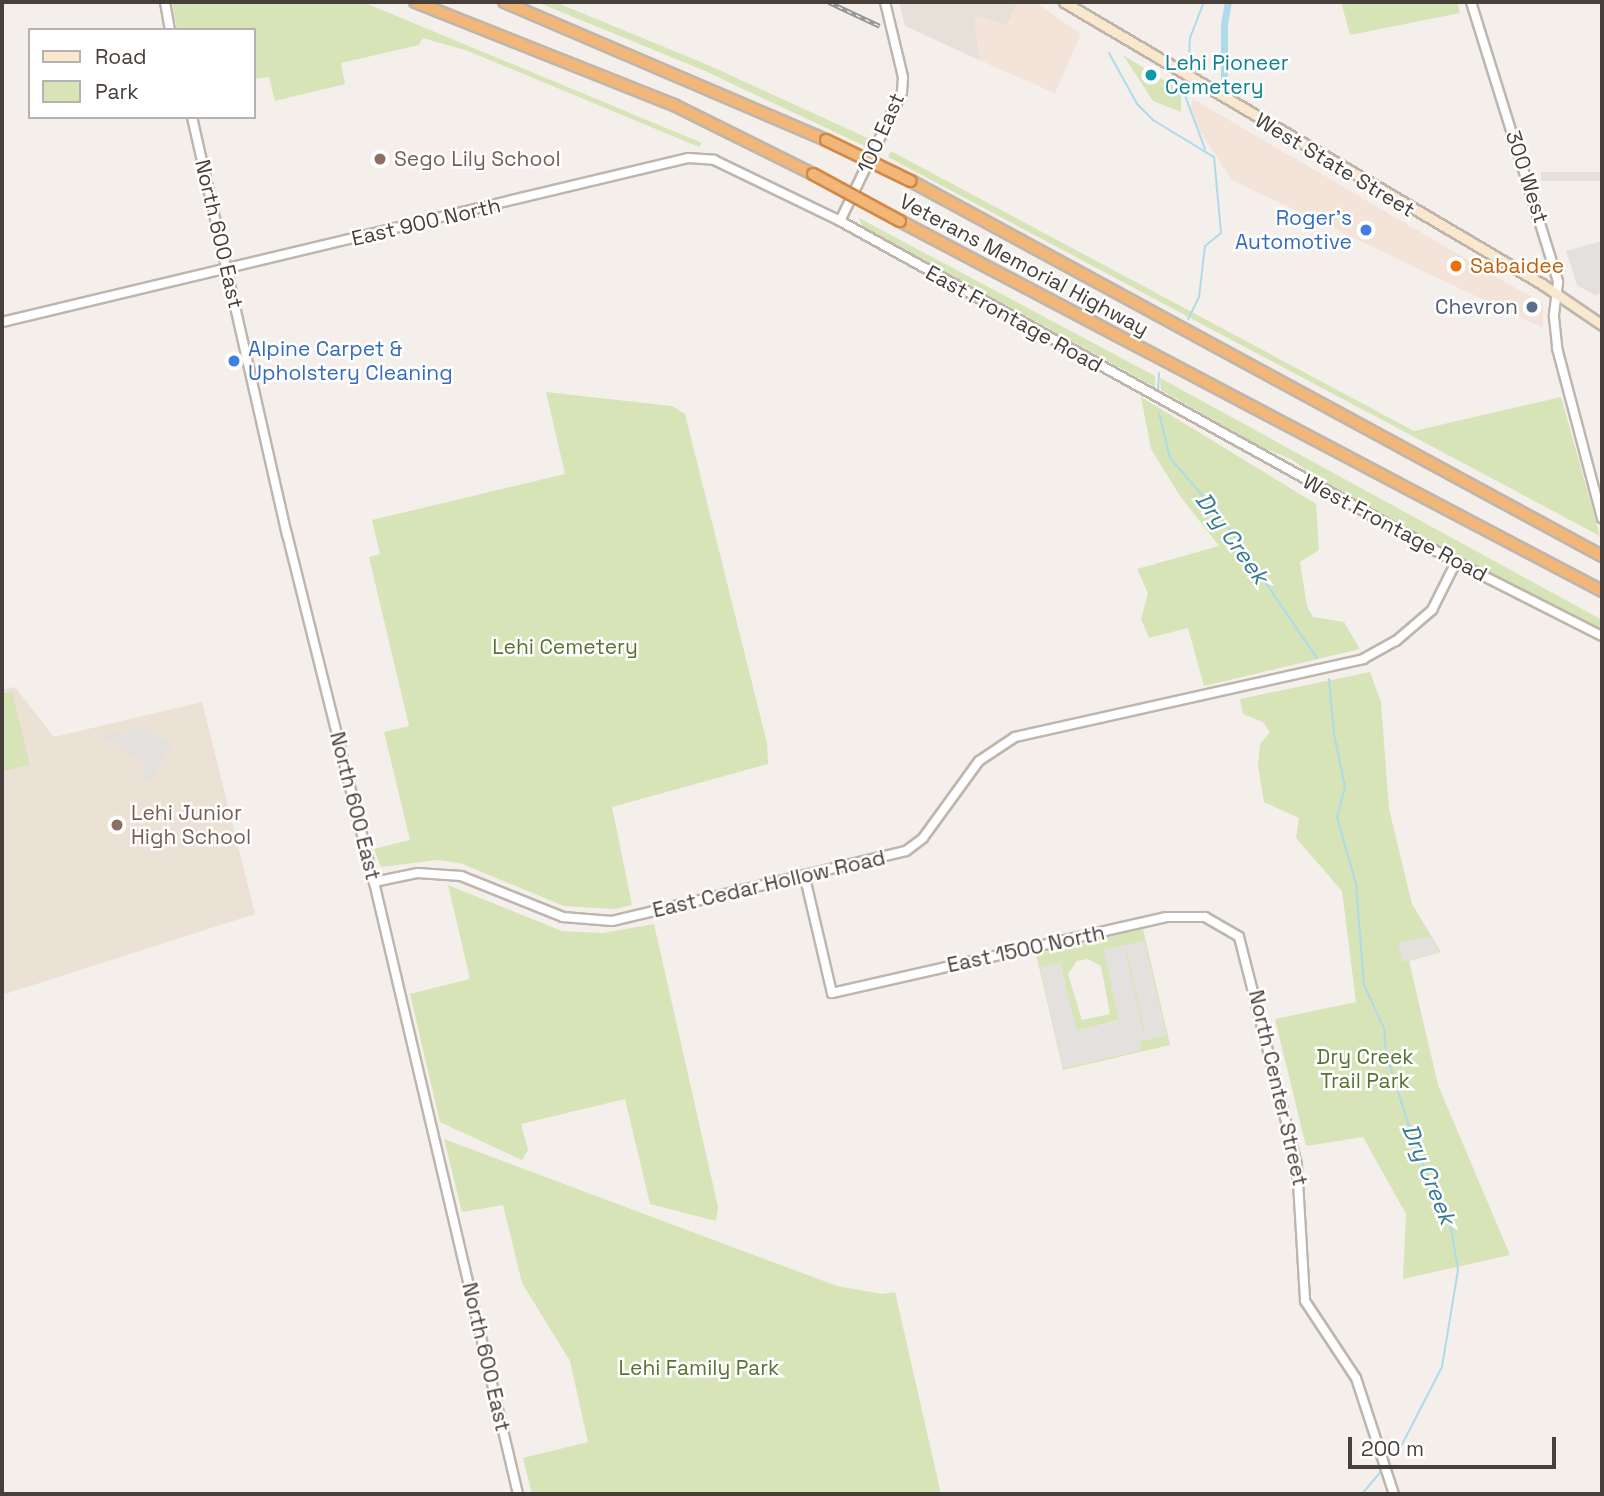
<!DOCTYPE html>
<html>
<head>
<meta charset="utf-8">
<style>
  body { margin:0 }
  #map { position:relative; width:1604px; height:1496px; overflow:hidden; background:#f4efea; font-family:"Space Grotesk",sans-serif }
  div>[style] { position:absolute }
  [style*='--x'] { left:calc(var(--x)*1px); top:calc(var(--y)*1px); width:calc(var(--w)*1px); rotate:calc(var(--a)*1deg) }
  .residential>* { inset:0; background:#e7e0d9 }
  .commercial>* { inset:0; background:#f3e3d8 }
  .education>* { inset:0; background:#ebe2d5 }
  .green>* { inset:0; background:#d7e4b7 }
  .parking>* { inset:0; background:#e3e0de; transform-origin:0 0 }
  .stream>* { height:2px; margin:-1px; padding:0 1px; transform-origin:1px; border-radius:1px; background:#addbea }
  .canal>* { height:7px; margin:-3.5px; padding:0 3.5px; transform-origin:3.5px; border-radius:3.5px; background:#addbea }
  .roads { filter:drop-shadow(2px 0 #beb6ad) drop-shadow(-2px 0 #beb6ad) drop-shadow(0 2px #beb6ad) drop-shadow(0 -2px #beb6ad) }
  .tertiary>* { height:8px; margin:-4px; padding:0 4px; transform-origin:4px; border-radius:4px; background:#fff }
  .secondary>* { height:9px; margin:-4.5px; padding:0 4.5px; transform-origin:4.5px; border-radius:4.5px; background:#fae8ce }
  .motorway>* { height:10px; margin:-5px; padding:0 5px; transform-origin:5px; border-radius:5px; background:#f1b678 }
  .rail>* { height:4.5px; margin-top:-2.25px; transform-origin:0; background:repeating-linear-gradient(90deg,#fff 0 5px,#989898 0 10px); box-sizing:border-box; border-block:2px solid #989898 }
  .bridges { filter:drop-shadow(2px 0 #d08948) drop-shadow(-2px 0 #d08948) drop-shadow(0 2px #d08948) drop-shadow(0 -2px #d08948) }
  .motorway-bridge>* { height:10px; margin:-5px; padding:0 5px; transform-origin:5px; border-radius:5px; background:#f1b678 }
  .dots>* { width:19px; height:19px; translate:-50% -50%; box-sizing:border-box; border:4px solid #fff; border-radius:50% }
  span { translate:-50% -50%; white-space:nowrap; text-align:center; line-height:1.15; -webkit-text-stroke:5px #fff; paint-order:stroke }
  .culture-label { font-size:21px; color:#0d838f }
  .left { translate:0 -50%; text-align:left }
  .street-label { font-size:21px; color:#473f39 }
  .education-label { font-size:21px; color:#785e54 }
  .shop-label { font-size:21px; color:#366cbe }
  .right { translate:-100% -50%; text-align:right }
  .food-label { font-size:21px; color:#c56008 }
  .service-label { font-size:21px; color:#4e5e75 }
  .park-label { font-size:21px; color:#557431 }
  .water-label { font-size:23px; color:#357a93; font-style:italic }
  .frame { position:absolute; inset:0; border:4px solid #473f39; pointer-events:none }
  .legend { position:absolute; left:28px; top:28px; width:228px; height:91px; box-sizing:border-box; background:#fff; border:2px solid #b5b2b0; margin:0; padding:9px 12px; list-style:none; font-size:21px; color:#473f39 }
  .legend li { display:flex; align-items:center; gap:14px; height:35px }
  .legend b { width:35px; border:2px solid #b5b2b0 }
  .scale { position:absolute; left:1348px; top:1437px; width:208px; height:32px; box-sizing:border-box; border:4px solid #473f39; border-top:0; padding-left:9px; font-size:21px; line-height:24px; white-space:nowrap; color:#473f39; -webkit-text-stroke:5px #fff; paint-order:stroke }
</style>
</head>
<body>
<div id="map">
  <div class="residential">
    <i style="clip-path:polygon(899px 2px,1018px 2px,1006px 26px,982px 17px,975px 20px,979px 60px,905px 26px)"></i>
  </div>
  <div class="commercial">
    <i style="clip-path:polygon(1018px 2px,1035px 2px,1081px 34px,1055px 93px,979px 60px,975px 20px,982px 17px,1006px 26px)"></i>
    <i style="clip-path:polygon(1193px 99px,1543px 304px,1543px 328px,1232px 180px,1199px 130px,1191px 108px)"></i>
  </div>
  <div class="education">
    <i style="clip-path:polygon(15px 687px,54px 737px,202px 702px,255px 914px,2px 995px,2px 690px)"></i>
  </div>
  <div class="green">
    <i style="clip-path:polygon(172px 2px,363px 2px,702px 143px,699px 147px,468px 51px,423px 38px,419px 45px,341px 63px,345px 84px,275px 101px,269px 77px,254px 79px,254px 30px,177px 30px)"></i>
    <i style="clip-path:polygon(537px 2px,555px 2px,708px 65px,874px 141px,871px 149px,705px 71px)"></i>
    <i style="clip-path:polygon(1341px 2px,1457px 2px,1460px 13px,1350px 35px)"></i>
    <i style="clip-path:polygon(1123px 55px,1181px 91px,1181px 112px,1153px 101px)"></i>
    <i style="clip-path:polygon(891px 151px,1414px 431px,1561px 397px,1600px 536px,888px 157px)"></i>
    <i style="clip-path:polygon(859px 218px,1155px 376px,1155px 387px,862px 226px)"></i>
    <i style="clip-path:polygon(1160px 378px,1602px 620px,1602px 632px,1332px 489px,1291px 459px,1261px 447px,1161px 390px)"></i>
    <i style="clip-path:polygon(546px 392px,672px 406px,685px 414px,767px 743px,768px 764px,612px 807px,632px 905px,615px 909px,564px 906px,460px 863px,437px 860px,381px 867px,374px 849px,410px 840px,384px 732px,409px 726px,369px 557px,380px 554px,372px 520px,565px 474px)"></i>
    <i style="clip-path:polygon(1141px 397px,1316px 504px,1319px 550px,1300px 562px,1307px 606px,1313px 617px,1344px 622px,1360px 649px,1204px 686px,1188px 628px,1149px 638px,1141px 619px,1148px 593px,1137px 569px,1219px 546px,1180px 496px,1151px 449px)"></i>
    <i style="clip-path:polygon(1370px 672px,1381px 702px,1389px 809px,1412px 904px,1441px 952px,1409px 961px,1438px 1085px,1510px 1255px,1403px 1279px,1406px 1214px,1363px 1137px,1306px 1146px,1275px 1019px,1356px 1002px,1342px 891px,1296px 838px,1299px 818px,1264px 802px,1258px 766px,1260px 744px,1270px 732px,1263px 722px,1243px 714px,1240px 699px)"></i>
    <i style="clip-path:polygon(12px 691px,30px 765px,2px 771px,2px 694px)"></i>
    <i style="clip-path:polygon(448px 885px,562px 931px,603px 933px,654px 924px,718px 1207px,716px 1221px,650px 1204px,625px 1099px,521px 1124px,528px 1150px,522px 1160px,440px 1122px,410px 994px,470px 979px)"></i>
    <i style="clip-path:polygon(evenodd,1143px 929px,1170px 1045px,1063px 1070px,1036px 954px,1143px 929px,1144px 941px,1166px 1035px,1139px 1041px,1141px 1050px,1063px 1068px,1060px 962px,1076px 1031px,1120px 1020px,1104px 950px,1144px 941px,1143px 929px,1088px 959px,1101px 966px,1110px 1014px,1082px 1020px,1068px 974px,1077px 961px,1088px 959px)"></i>
    <i style="clip-path:polygon(1125px 953px,1128px 953px,1145px 1032px,1143px 1032px)"></i>
    <i style="clip-path:polygon(444px 1139px,837px 1286px,882px 1294px,895px 1292px,941px 1494px,532px 1494px,523px 1458px,588px 1442px,570px 1361px,522px 1283px,503px 1205px,462px 1212px)"></i>
  </div>
  <div class="parking">
    <i style="left:1602px;top:172px;width:9px;height:61px;rotate:90deg"></i>
    <i style="clip-path:polygon(1602px 241px,1602px 291px,1596px 296px,1577px 285px,1566px 251px)"></i>
    <i style="clip-path:polygon(141px 725px,172px 745px,149px 782px,140px 777px,147px 765px,103px 738px,111px 730px,123px 737px,130px 726px,138px 730px)"></i>
    <i style="clip-path:polygon(1432px 936px,1439px 952px,1402px 962px,1398px 943px)"></i>
    <i style="clip-path:polygon(evenodd,1144px 941px,1166px 1035px,1139px 1041px,1141px 1050px,1063px 1068px,1040px 967px,1060px 962px,1076px 1030px,1119px 1021px,1104px 950px,1144px 941px,1126px 952px,1128px 953px,1145px 1032px,1143px 1032px,1126px 952px)"></i>
  </div>
  <div class="stream">
    <i style="--x:1109;--y:53;--w:58;--a:61.2"></i>
    <i style="--x:1137;--y:104;--w:23;--a:45"></i>
    <i style="--x:1153;--y:120;--w:71;--a:31.2"></i>
    <i style="--x:1214;--y:157;--w:76;--a:84.7"></i>
    <i style="--x:1221;--y:233;--w:21;--a:141"></i>
    <i style="--x:1205;--y:246;--w:51;--a:96.7"></i>
    <i style="--x:1199;--y:297;--w:25;--a:116"></i>
    <i style="--x:1189;--y:57;--w:19;--a:-87"></i>
    <i style="--x:1190;--y:38;--w:39;--a:-69"></i>
    <i style="--x:1184;--y:93;--w:60;--a:69.4"></i>
    <i style="--x:1158;--y:392;--w:19;--a:-87"></i>
    <i style="--x:1159;--y:413;--w:46;--a:76.3"></i>
    <i style="--x:1170;--y:458;--w:78;--a:49.2"></i>
    <i style="--x:1221;--y:517;--w:171;--a:55.8"></i>
    <i style="--x:1329;--y:679;--w:55;--a:84.8"></i>
    <i style="--x:1334;--y:734;--w:54;--a:78.3"></i>
    <i style="--x:1345;--y:787;--w:31;--a:105"></i>
    <i style="--x:1337;--y:817;--w:70;--a:74.2"></i>
    <i style="--x:1356;--y:884;--w:101;--a:85.5"></i>
    <i style="--x:1364;--y:985;--w:47;--a:65.1"></i>
    <i style="--x:1384;--y:1028;--w:25;--a:85"></i>
    <i style="--x:1386;--y:1053;--w:104;--a:72.6"></i>
    <i style="--x:1417;--y:1152;--w:76;--a:64.4"></i>
    <i style="--x:1450;--y:1221;--w:50;--a:80.7"></i>
    <i style="--x:1458;--y:1270;--w:98;--a:99.4"></i>
    <i style="--x:1442;--y:1367;--w:102;--a:117.3"></i>
    <i style="--x:1362;--y:1494;--w:30;--a:-50"></i>
  </div>
  <div class="canal">
    <i style="--x:1224;--y:77;--w:53;--a:-90"></i>
    <i style="--x:1224;--y:24;--w:22;--a:-80"></i>
  </div>
  <div class="roads">
    <div class="tertiary">
      <i style="--x:165;--y:2;--w:28;--a:80"></i>
      <i style="--x:1471;--y:2;--w:293;--a:72.7"></i>
      <i style="--x:1558;--y:282;--w:35;--a:97"></i>
      <i style="--x:1554;--y:317;--w:31;--a:84"></i>
      <i style="--x:1557;--y:348;--w:176;--a:75.2"></i>
      <i style="--x:192;--y:117;--w:428;--a:77.2"></i>
      <i style="--x:287;--y:534;--w:359;--a:76"></i>
      <i style="--x:374;--y:882;--w:629;--a:76.76"></i>
      <i style="--x:840;--y:221;--w:143;--a:-64.3"></i>
      <i style="--x:902;--y:92;--w:15;--a:-86"></i>
      <i style="--x:903;--y:77;--w:77;--a:-103.5"></i>
      <i style="--x:2;--y:322;--w:705;--a:-13.45"></i>
      <i style="--x:688;--y:158;--w:26;--a:4"></i>
      <i style="--x:714;--y:160;--w:140;--a:25.8"></i>
      <i style="--x:840;--y:221;--w:704;--a:28.97"></i>
      <i style="--x:1456;--y:562;--w:164;--a:26.9"></i>
      <i style="--x:805;--y:878;--w:118;--a:76.8"></i>
      <i style="--x:832;--y:993;--w:343;--a:-12.8"></i>
      <i style="--x:1166;--y:917;--w:39;--a:0"></i>
      <i style="--x:1205;--y:917;--w:39;--a:30"></i>
      <i style="--x:1239;--y:937;--w:235;--a:75.7"></i>
      <i style="--x:1297;--y:1165;--w:136;--a:86.6"></i>
      <i style="--x:1305;--y:1301;--w:92;--a:56.5"></i>
      <i style="--x:1356;--y:1378;--w:122;--a:71.9"></i>
      <i style="--x:374;--y:882;--w:45;--a:-11.6"></i>
      <i style="--x:418;--y:873;--w:43;--a:4"></i>
      <i style="--x:461;--y:876;--w:110;--a:21.9"></i>
      <i style="--x:563;--y:917;--w:49;--a:4.7"></i>
      <i style="--x:612;--y:921;--w:302;--a:-13.4"></i>
      <i style="--x:906;--y:851;--w:21;--a:-37"></i>
      <i style="--x:923;--y:838;--w:95;--a:-54"></i>
      <i style="--x:979;--y:761;--w:43;--a:-33.7"></i>
      <i style="--x:1015;--y:737;--w:357;--a:-12.6"></i>
      <i style="--x:1363;--y:659;--w:38;--a:-29"></i>
      <i style="--x:1396;--y:641;--w:48;--a:-40.7"></i>
      <i style="--x:1432;--y:610;--w:54;--a:-63.4"></i>
    </div>
    <div class="secondary">
      <i style="--x:1064;--y:2;--w:555;--a:30.54"></i>
      <i style="--x:1542;--y:284;--w:73;--a:34.3"></i>
    </div>
    <div class="motorway">
      <i style="--x:415;--y:2;--w:279;--a:21.7"></i>
      <i style="--x:674;--y:105;--w:155;--a:26.4"></i>
      <i style="--x:504;--y:2;--w:350;--a:23.2"></i>
      <i style="--x:911;--y:181;--w:786;--a:28.49"></i>
      <i style="--x:900;--y:221;--w:794;--a:27.79"></i>
    </div>
  </div>
  <div class="rail">
    <i style="--x:829;--y:2;--w:56;--a:25.2"></i>
  </div>
  <div class="bridges">
    <div class="motorway-bridge">
      <i style="--x:826;--y:140;--w:94;--a:25.8"></i>
      <i style="--x:813;--y:174;--w:99;--a:28.4"></i>
    </div>
  </div>
  <div class="dots">
    <i style="left:1151px;top:75px;background:#0f9aa8"></i>
    <i style="left:380px;top:159px;background:#8d6e63"></i>
    <i style="left:1366px;top:230px;background:#3f7fe0"></i>
    <i style="left:1456px;top:266px;background:#e8710a"></i>
    <i style="left:1532px;top:307px;background:#5c6f8a"></i>
    <i style="left:234px;top:361px;background:#3f7fe0"></i>
    <i style="left:117px;top:825px;background:#8d6e63"></i>
  </div>
  <div class="culture-label">
    <span class="left" style="left:1165px;top:75px">Lehi Pioneer<br>Cemetery</span>
  </div>
  <div class="street-label">
    <span style="left:881px;top:133px;rotate:-66deg">100 East</span>
    <span style="left:1335px;top:165px;rotate:31deg">West State Street</span>
    <span style="left:1527px;top:177px;rotate:72deg">300 West</span>
    <span style="left:426px;top:222px;rotate:-13deg">East 900 North</span>
    <span style="left:219px;top:234px;rotate:77deg">North 600 East</span>
    <span style="left:1024px;top:265px;rotate:28deg">Veterans Memorial Highway</span>
    <span style="left:1014px;top:319px;rotate:29deg">East Frontage Road</span>
    <span style="left:1395px;top:528px;rotate:28deg">West Frontage Road</span>
    <span style="left:355px;top:806px;rotate:76deg">North 600 East</span>
    <span style="left:769px;top:884px;rotate:-13deg">East Cedar Hollow Road</span>
    <span style="left:1026px;top:949px;rotate:-12deg">East 1500 North</span>
    <span style="left:1278px;top:1088px;rotate:77deg">North Center Street</span>
    <span style="left:486px;top:1357px;rotate:77deg">North 600 East</span>
  </div>
  <div class="education-label">
    <span class="left" style="left:394px;top:159px">Sego Lily School</span>
    <span class="left" style="left:131px;top:825px">Lehi Junior<br>High School</span>
  </div>
  <div class="shop-label">
    <span class="right" style="left:1352px;top:230px">Roger's<br>Automotive</span>
    <span class="left" style="left:248px;top:361px">Alpine Carpet &amp;<br>Upholstery Cleaning</span>
  </div>
  <div class="food-label">
    <span class="left" style="left:1470px;top:266px">Sabaidee</span>
  </div>
  <div class="service-label">
    <span class="right" style="left:1518px;top:307px">Chevron</span>
  </div>
  <div class="park-label">
    <span style="left:565px;top:647px">Lehi Cemetery</span>
    <span style="left:1365px;top:1069px">Dry Creek<br>Trail Park</span>
    <span style="left:699px;top:1368px">Lehi Family Park</span>
  </div>
  <div class="water-label">
    <span style="left:1232px;top:538px;rotate:54deg">Dry Creek</span>
    <span style="left:1429px;top:1174px;rotate:68deg">Dry Creek</span>
  </div>
  <div class="frame"></div>
  <ul class="legend">
  <li><b style="height:9px;background:#fae8ce"></b>Road</li>
  <li><b style="height:19px;background:#d7e4b7"></b>Park</li>
  </ul>
  <div class="scale">200 m</div>
</div>
</body>
</html>
